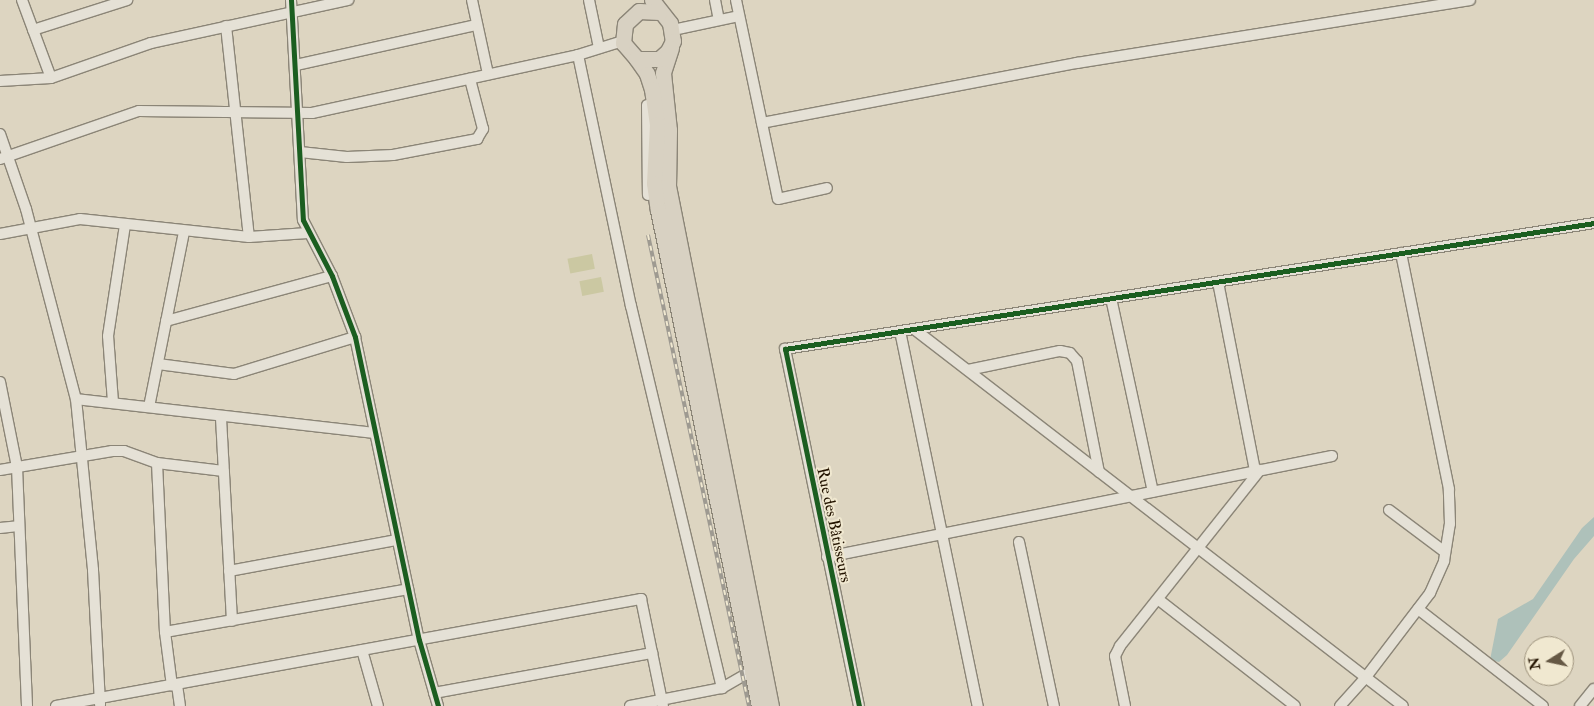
<!DOCTYPE html>
<html>
<head>
<meta charset="utf-8">
<style>
  body { margin:0 }
  #map { position:relative; width:1594px; height:706px; overflow:hidden; background:#ddd5c1; font-family:"IM FELL Double Pica",serif }
  div>[style] { position:absolute }
  [style*='--x'] { left:calc(var(--x)*1px); top:calc(var(--y)*1px); width:calc(var(--w)*1px); rotate:calc(var(--a)*1deg) }
  .green>* { inset:0; background:#cbc8a2; transform-origin:0 0 }
  .water>* { inset:0; background:#aec1ba }
  .roads { filter:drop-shadow(1px 0 #8b8577) drop-shadow(-1px 0 #8b8577) drop-shadow(0 1px #8b8577) drop-shadow(0 -1px #8b8577) }
  .minor>* { height:10px; margin:-5px; padding:0 5px; transform-origin:5px; border-radius:5px; background:#e5e1d6 }
  .highway>* { height:15px; margin:-7.5px; padding:0 7.5px; transform-origin:7.5px; border-radius:7.5px; background:#d8d1c2 }
  .rail>* { height:4px; margin-top:-2px; transform-origin:0; background:repeating-linear-gradient(90deg,#f0e8d0 0 5.5px,#9e9a91 0 11px); box-sizing:border-box; border-block:1px solid #9e9a91 }
  .cycleway>* { height:5px; margin:-2.5px; padding:0 2.5px; transform-origin:2.5px; border-radius:2.5px; background:#1b5e20 }
  span { translate:-50% -50%; white-space:nowrap; text-align:center; line-height:1.15; -webkit-text-stroke:4px #f0e8d0; paint-order:stroke }
  .street-label { font-size:16px; color:#241400 }
  .north { position:absolute; left:1524px; top:636px; width:50px; height:50px; box-sizing:border-box; background:#f0e8d0; border:1px solid #9e937d; border-radius:50%; rotate:260deg; font-size:14px; font-weight:700; line-height:20px; text-align:center; color:#241400 }
  .north::after { content:''; display:block; margin:auto; width:18px; height:22px; background:#655844; clip-path:polygon(50% 0,100% 100%,50% 72%,0 100%) }
</style>
</head>
<body>
<div id="map">
  <div class="green">
    <i style="left:592px;top:254px;width:15px;height:25px;rotate:79deg"></i>
    <i style="left:601px;top:277px;width:15px;height:22px;rotate:79deg"></i>
  </div>
  <div class="water">
    <i style="clip-path:polygon(1594px 517px,1594px 536px,1574px 559px,1507px 655px,1499px 662px,1490px 660px,1498px 619px,1533px 599px,1582px 528px)"></i>
  </div>
  <div class="roads">
    <div class="minor">
      <i style="--x:22;--y:0;--w:83;--a:69.6"></i>
      <i style="--x:291;--y:0;--w:220;--a:86.9"></i>
      <i style="--x:303;--y:220;--w:63;--a:62.6"></i>
      <i style="--x:332;--y:276;--w:65;--a:69.3"></i>
      <i style="--x:355;--y:337;--w:310;--a:78.1"></i>
      <i style="--x:419;--y:640;--w:69;--a:73.9"></i>
      <i style="--x:472;--y:0;--w:76;--a:77.8"></i>
      <i style="--x:589;--y:0;--w:49;--a:78.2"></i>
      <i style="--x:715;--y:0;--w:20;--a:79"></i>
      <i style="--x:736;--y:0;--w:203;--a:78.1"></i>
      <i style="--x:778;--y:199;--w:50;--a:-12.7"></i>
      <i style="--x:226;--y:26;--w:212;--a:83.8"></i>
      <i style="--x:33;--y:30;--w:99;--a:-17.7"></i>
      <i style="--x:673;--y:30;--w:67;--a:-12"></i>
      <i style="--x:578;--y:55;--w:257;--a:78.1"></i>
      <i style="--x:631;--y:306;--w:393;--a:76.6"></i>
      <i style="--x:296;--y:65;--w:185;--a:-12.5"></i>
      <i style="--x:0;--y:81;--w:51;--a:-3.4"></i>
      <i style="--x:51;--y:78;--w:106;--a:-19.3"></i>
      <i style="--x:151;--y:43;--w:202;--a:-12.3"></i>
      <i style="--x:647;--y:105;--w:90;--a:89.4"></i>
      <i style="--x:762;--y:123;--w:321;--a:-10.8"></i>
      <i style="--x:1077;--y:63;--w:398;--a:-9.1"></i>
      <i style="--x:0;--y:134;--w:79;--a:70.9"></i>
      <i style="--x:26;--y:209;--w:196;--a:75.3"></i>
      <i style="--x:76;--y:399;--w:172;--a:84.3"></i>
      <i style="--x:93;--y:570;--w:135;--a:87"></i>
      <i style="--x:300;--y:152;--w:47;--a:6.1"></i>
      <i style="--x:347;--y:157;--w:46;--a:-2.5"></i>
      <i style="--x:393;--y:155;--w:86;--a:-10.8"></i>
      <i style="--x:477;--y:139;--w:12;--a:-59"></i>
      <i style="--x:483;--y:129;--w:52;--a:-104.6"></i>
      <i style="--x:0;--y:159;--w:147;--a:-19.1"></i>
      <i style="--x:139;--y:111;--w:173;--a:0.7"></i>
      <i style="--x:312;--y:113;--w:272;--a:-12.3"></i>
      <i style="--x:578;--y:55;--w:47;--a:-17.3"></i>
      <i style="--x:0;--y:234;--w:81;--a:-10.6"></i>
      <i style="--x:80;--y:219;--w:170;--a:6.1"></i>
      <i style="--x:249;--y:237;--w:59;--a:-3.9"></i>
      <i style="--x:1218;--y:282;--w:193;--a:78.9"></i>
      <i style="--x:1111;--y:298;--w:198;--a:77.8"></i>
      <i style="--x:166;--y:321;--w:172;--a:-15.2"></i>
      <i style="--x:914;--y:329;--w:617;--a:37.63"></i>
      <i style="--x:900;--y:331;--w:383;--a:78.3"></i>
      <i style="--x:158;--y:364;--w:77;--a:7.5"></i>
      <i style="--x:234;--y:374;--w:127;--a:-17"></i>
      <i style="--x:968;--y:370;--w:94;--a:-11.7"></i>
      <i style="--x:1060;--y:351;--w:10;--a:11"></i>
      <i style="--x:1070;--y:353;--w:11;--a:49"></i>
      <i style="--x:1077;--y:361;--w:113;--a:78.8"></i>
      <i style="--x:0;--y:382;--w:87;--a:78.7"></i>
      <i style="--x:17;--y:467;--w:239;--a:87.6"></i>
      <i style="--x:76;--y:399;--w:300;--a:6.5"></i>
      <i style="--x:113;--y:402;--w:66;--a:-94.3"></i>
      <i style="--x:108;--y:336;--w:112;--a:-81.3"></i>
      <i style="--x:149;--y:407;--w:178;--a:-78.7"></i>
      <i style="--x:221;--y:418;--w:203;--a:86.9"></i>
      <i style="--x:157;--y:463;--w:169;--a:87.3"></i>
      <i style="--x:165;--y:632;--w:54;--a:82.6"></i>
      <i style="--x:0;--y:470;--w:114;--a:-9.6"></i>
      <i style="--x:112;--y:451;--w:12;--a:0"></i>
      <i style="--x:124;--y:451;--w:35;--a:20"></i>
      <i style="--x:157;--y:463;--w:67;--a:6.8"></i>
      <i style="--x:1389;--y:510;--w:70;--a:36.9"></i>
      <i style="--x:0;--y:528;--w:18;--a:-6"></i>
      <i style="--x:1019;--y:542;--w:168;--a:78"></i>
      <i style="--x:827;--y:557;--w:515;--a:-11.31"></i>
      <i style="--x:229;--y:571;--w:171;--a:-10.5"></i>
      <i style="--x:1159;--y:600;--w:172;--a:37.9"></i>
      <i style="--x:1418;--y:609;--w:158;--a:37.8"></i>
      <i style="--x:165;--y:632;--w:247;--a:-10"></i>
      <i style="--x:362;--y:650;--w:58;--a:74.1"></i>
      <i style="--x:177;--y:685;--w:21;--a:82"></i>
      <i style="--x:434;--y:693;--w:222;--a:-10.4"></i>
      <i style="--x:56;--y:706;--w:595;--a:-10.37"></i>
      <i style="--x:641;--y:599;--w:109;--a:78.4"></i>
      <i style="--x:630;--y:706;--w:94;--a:-11.1"></i>
      <i style="--x:722;--y:688;--w:28;--a:-30"></i>
      <i style="--x:859;--y:706;--w:365;--a:-101.7"></i>
      <i style="--x:785;--y:349;--w:819;--a:-8.85"></i>
      <i style="--x:1125;--y:706;--w:51;--a:-101.3"></i>
      <i style="--x:1115;--y:656;--w:11;--a:-63"></i>
      <i style="--x:1120;--y:646;--w:225;--a:-51.5"></i>
      <i style="--x:1340;--y:706;--w:39;--a:-48"></i>
      <i style="--x:1366;--y:677;--w:106;--a:-52.7"></i>
      <i style="--x:1430;--y:593;--w:35;--a:-66"></i>
      <i style="--x:1444;--y:561;--w:37;--a:-81"></i>
      <i style="--x:1450;--y:524;--w:35;--a:-92"></i>
      <i style="--x:1449;--y:489;--w:241;--a:-101.5"></i>
      <i style="--x:1580;--y:706;--w:22;--a:-51"></i>
    </div>
    <div class="highway">
      <i style="--x:652;--y:0;--w:29;--a:52"></i>
      <i style="--x:670;--y:23;--w:18;--a:81"></i>
      <i style="--x:673;--y:41;--w:11;--a:117"></i>
      <i style="--x:668;--y:51;--w:12;--a:138"></i>
      <i style="--x:659;--y:59;--w:22;--a:180"></i>
      <i style="--x:637;--y:59;--w:21;--a:-131"></i>
      <i style="--x:623;--y:43;--w:19;--a:-84"></i>
      <i style="--x:625;--y:24;--w:19;--a:-43"></i>
      <i style="--x:639;--y:11;--w:20;--a:3"></i>
      <i style="--x:671;--y:48;--w:26;--a:108"></i>
      <i style="--x:663;--y:73;--w:57;--a:84"></i>
      <i style="--x:669;--y:130;--w:56;--a:91"></i>
      <i style="--x:668;--y:186;--w:530;--a:78.8"></i>
      <i style="--x:636;--y:58;--w:19;--a:55"></i>
      <i style="--x:647;--y:74;--w:16;--a:72"></i>
      <i style="--x:652;--y:89;--w:35;--a:82"></i>
      <i style="--x:657;--y:124;--w:59;--a:92.9"></i>
      <i style="--x:654;--y:183;--w:27;--a:82"></i>
      <i style="--x:658;--y:210;--w:506;--a:78.49"></i>
    </div>
  </div>
  <div class="rail">
    <i style="--x:648;--y:235;--w:482;--a:77.9"></i>
  </div>
  <div class="cycleway">
    <i style="--x:291;--y:0;--w:220;--a:86.9"></i>
    <i style="--x:303;--y:220;--w:63;--a:62.6"></i>
    <i style="--x:332;--y:276;--w:65;--a:69.3"></i>
    <i style="--x:355;--y:337;--w:310;--a:78.1"></i>
    <i style="--x:419;--y:640;--w:69;--a:73.9"></i>
    <i style="--x:859;--y:706;--w:365;--a:-101.7"></i>
    <i style="--x:785;--y:349;--w:819;--a:-8.85"></i>
  </div>
  <div class="street-label">
    <span style="left:834px;top:525px;rotate:78deg">Rue des Bâtisseurs</span>
  </div>
  <div class="north">N</div>
</div>
</body>
</html>
